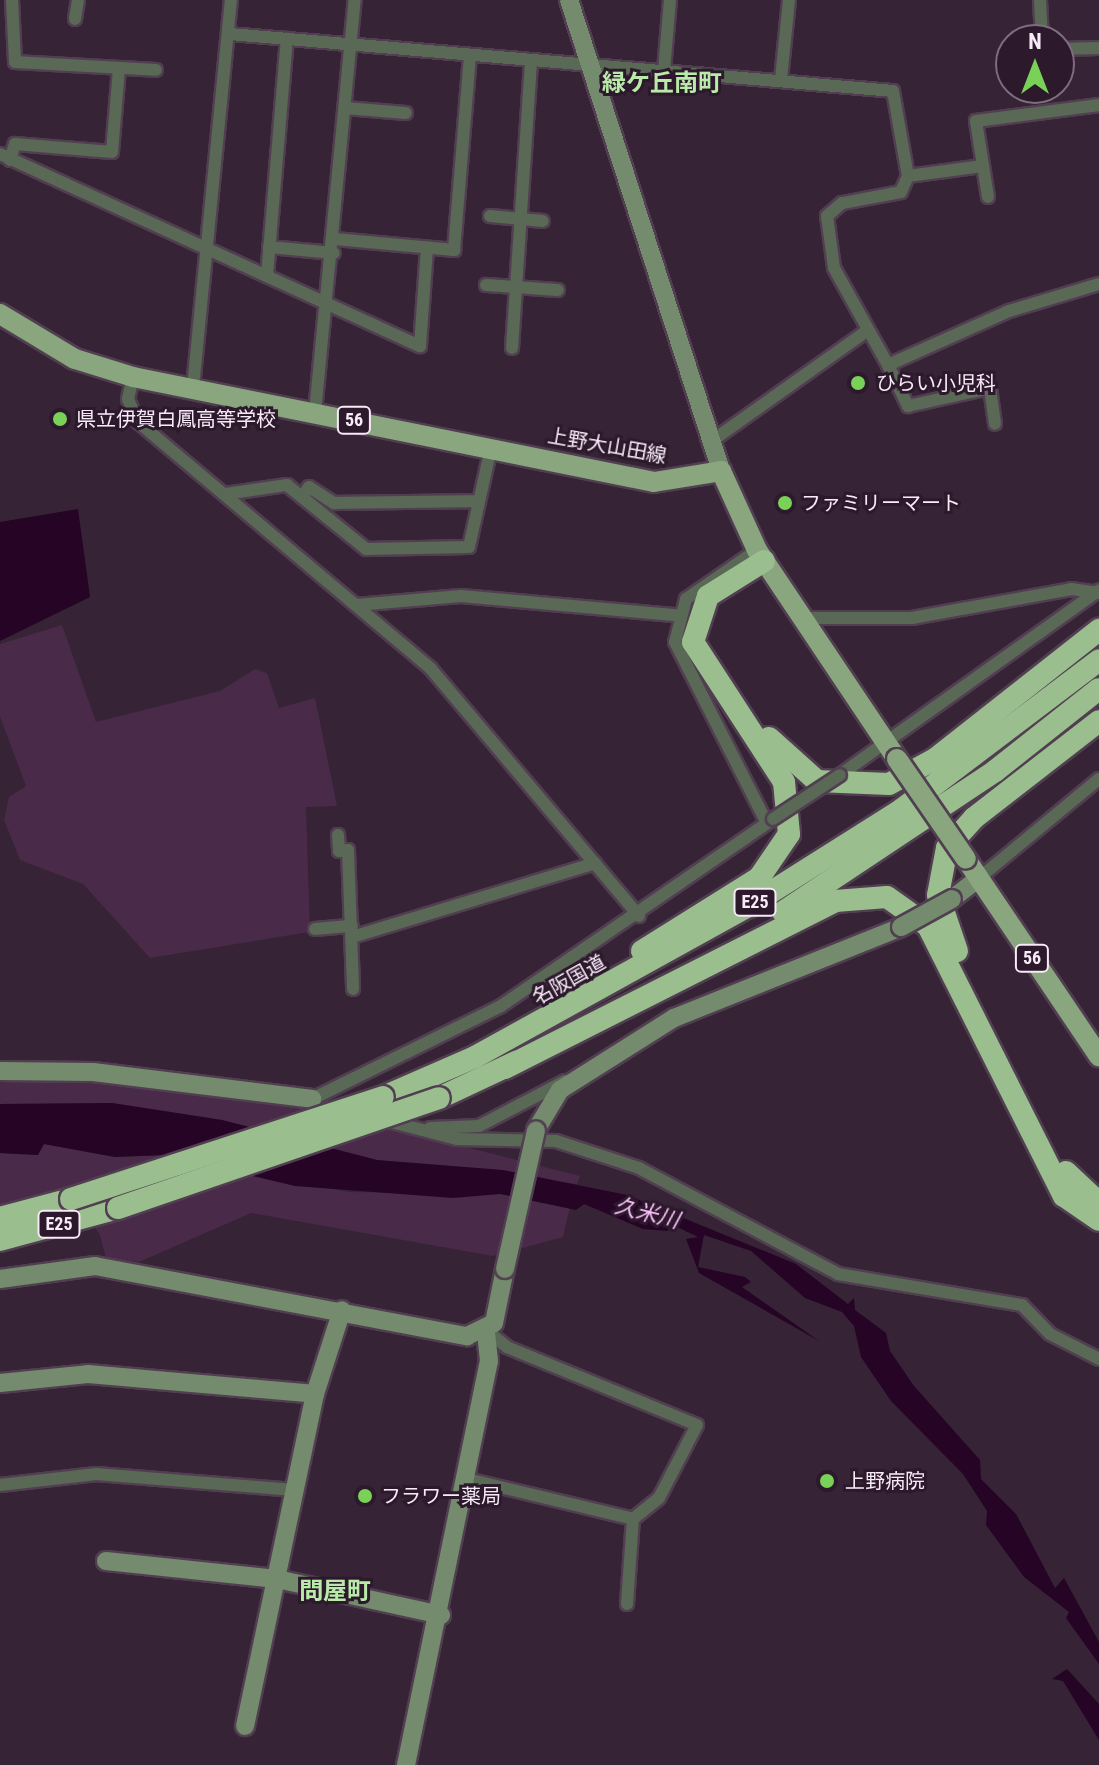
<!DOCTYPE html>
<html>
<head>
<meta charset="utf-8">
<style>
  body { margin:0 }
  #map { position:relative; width:1099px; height:1765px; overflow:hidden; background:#362336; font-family:"Roboto Condensed","Noto Sans JP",sans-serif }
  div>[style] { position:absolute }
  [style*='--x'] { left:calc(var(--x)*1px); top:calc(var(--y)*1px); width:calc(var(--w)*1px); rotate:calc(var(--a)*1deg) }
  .green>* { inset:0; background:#492a49 }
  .water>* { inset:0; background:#250426 }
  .roads { filter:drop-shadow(2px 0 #513f51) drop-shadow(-2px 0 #513f51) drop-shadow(0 2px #513f51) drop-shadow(0 -2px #513f51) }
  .street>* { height:12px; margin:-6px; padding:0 6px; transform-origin:6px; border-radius:6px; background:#5a6856 }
  .secondary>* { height:18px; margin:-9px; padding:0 9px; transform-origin:9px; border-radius:9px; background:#758b6d }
  .primary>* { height:20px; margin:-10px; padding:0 10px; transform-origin:10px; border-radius:10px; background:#89a67f }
  .highway>* { height:22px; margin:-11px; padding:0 11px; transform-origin:11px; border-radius:11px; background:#9bbe8f }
  .bridges { filter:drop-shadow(2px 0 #513f51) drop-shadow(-2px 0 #513f51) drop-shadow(0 2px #513f51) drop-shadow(0 -2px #513f51) }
  .street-bridge>* { height:12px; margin:-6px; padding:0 6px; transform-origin:6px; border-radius:6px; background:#5a6856 }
  .secondary-bridge>* { height:18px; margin:-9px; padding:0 9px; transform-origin:9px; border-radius:9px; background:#758b6d }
  .primary-bridge>* { height:20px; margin:-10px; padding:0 10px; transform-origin:10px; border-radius:10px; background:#89a67f }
  .highway-bridge>* { height:22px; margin:-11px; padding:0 11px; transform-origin:11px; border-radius:11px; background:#9bbe8f }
  .dots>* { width:22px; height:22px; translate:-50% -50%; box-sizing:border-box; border:4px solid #2c192c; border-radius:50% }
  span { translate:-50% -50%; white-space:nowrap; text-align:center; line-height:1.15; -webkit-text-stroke:6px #2c192c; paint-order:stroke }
  .shield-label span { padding:2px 6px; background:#2c192c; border:2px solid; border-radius:6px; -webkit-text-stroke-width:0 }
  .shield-label { font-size:18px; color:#f8ebf8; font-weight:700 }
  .poi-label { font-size:20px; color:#f8ebf8 }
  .left { translate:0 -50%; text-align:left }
  .street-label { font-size:20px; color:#f8ebf8 }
  .water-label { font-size:22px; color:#fcbffb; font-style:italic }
  .quarter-label { font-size:24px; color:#baeaa9; font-weight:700 }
  .north { position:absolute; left:995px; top:24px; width:80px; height:80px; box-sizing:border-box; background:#2c192c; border:2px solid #7e6d7e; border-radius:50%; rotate:0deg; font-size:22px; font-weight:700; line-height:32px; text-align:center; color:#f8ebf8 }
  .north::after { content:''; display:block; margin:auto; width:28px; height:36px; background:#79d157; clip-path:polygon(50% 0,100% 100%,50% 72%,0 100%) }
</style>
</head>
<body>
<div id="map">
  <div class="green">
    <i style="clip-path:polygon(62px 625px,96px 722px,220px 691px,255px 669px,267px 673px,279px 708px,315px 698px,337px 806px,306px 807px,310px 932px,150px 958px,83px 884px,20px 860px,4px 820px,9px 797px,26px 786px,0 717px,0 644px)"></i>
    <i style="clip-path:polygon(94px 1077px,304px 1106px,580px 1176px,577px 1184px,377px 1160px,222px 1120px,112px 1103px,0 1104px,0 1079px)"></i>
    <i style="clip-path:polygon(44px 1144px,115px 1157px,165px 1155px,349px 1192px,500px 1194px,570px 1207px,563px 1237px,493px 1256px,251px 1213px,139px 1262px,106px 1258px,100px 1235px,71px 1195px,0 1206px,0 1153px,37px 1155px)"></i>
  </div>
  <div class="water">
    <i style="clip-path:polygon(78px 509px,90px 597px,0 641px,0 522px)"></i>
    <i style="clip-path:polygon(112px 1103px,222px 1120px,377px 1160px,503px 1170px,627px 1195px,796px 1264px,848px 1304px,854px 1298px,855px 1310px,886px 1333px,890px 1351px,914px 1386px,980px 1460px,981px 1479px,1016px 1514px,1055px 1588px,1064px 1578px,1099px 1642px,1099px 1664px,1066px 1618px,1069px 1612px,1024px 1577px,986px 1525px,987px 1511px,963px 1474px,891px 1401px,861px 1357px,854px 1326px,842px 1312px,805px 1298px,751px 1251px,704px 1235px,698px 1267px,745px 1277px,751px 1282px,742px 1287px,819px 1341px,699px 1273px,686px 1239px,698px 1237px,669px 1223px,668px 1231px,643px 1229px,584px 1204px,576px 1210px,500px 1194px,453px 1198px,295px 1186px,165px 1155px,115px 1157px,44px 1144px,38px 1155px,0 1153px,0 1104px)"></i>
    <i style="clip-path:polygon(1067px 1669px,1099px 1704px,1099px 1740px,1063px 1681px,1052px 1679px)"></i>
  </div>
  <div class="roads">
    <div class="street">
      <i style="--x:12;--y:0;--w:62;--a:87.2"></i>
      <i style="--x:15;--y:62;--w:141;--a:3.2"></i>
      <i style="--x:1040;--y:0;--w:40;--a:87.1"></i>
      <i style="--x:75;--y:19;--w:19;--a:-81"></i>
      <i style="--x:230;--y:34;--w:665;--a:4.91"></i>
      <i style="--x:893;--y:91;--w:86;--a:80"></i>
      <i style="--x:908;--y:176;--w:75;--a:-7.7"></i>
      <i style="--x:1059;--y:49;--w:40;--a:-1.4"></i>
      <i style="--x:664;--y:70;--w:70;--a:-85.1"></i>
      <i style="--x:781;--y:79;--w:79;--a:-84.2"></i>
      <i style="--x:345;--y:108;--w:61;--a:4.7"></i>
      <i style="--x:0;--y:154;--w:462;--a:24.6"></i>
      <i style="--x:420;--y:346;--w:98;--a:-85.9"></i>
      <i style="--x:10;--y:160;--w:17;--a:-73"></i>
      <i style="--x:15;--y:144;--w:97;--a:4.7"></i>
      <i style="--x:112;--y:152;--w:83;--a:-85.2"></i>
      <i style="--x:908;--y:176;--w:17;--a:114"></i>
      <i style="--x:901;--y:192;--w:60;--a:169.4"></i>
      <i style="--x:842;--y:203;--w:20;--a:139"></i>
      <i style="--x:827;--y:216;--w:52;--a:82.3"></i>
      <i style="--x:834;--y:268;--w:111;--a:60.9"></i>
      <i style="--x:888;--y:365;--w:133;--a:-24.1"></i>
      <i style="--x:1009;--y:311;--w:94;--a:-16.7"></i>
      <i style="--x:988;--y:197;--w:77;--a:-99"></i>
      <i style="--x:976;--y:121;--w:124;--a:-7.4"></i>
      <i style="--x:490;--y:216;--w:53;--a:5.4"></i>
      <i style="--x:335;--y:239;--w:120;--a:5.3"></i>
      <i style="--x:454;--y:250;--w:195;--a:-85.3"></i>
      <i style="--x:269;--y:247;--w:65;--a:5.3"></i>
      <i style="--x:267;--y:276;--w:238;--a:-85.2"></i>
      <i style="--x:486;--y:285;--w:72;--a:4"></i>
      <i style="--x:512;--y:348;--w:288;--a:-86.2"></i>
      <i style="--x:888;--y:365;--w:46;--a:64"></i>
      <i style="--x:908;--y:406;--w:84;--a:-12.4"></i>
      <i style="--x:990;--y:388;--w:36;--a:82"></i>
      <i style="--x:133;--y:377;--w:23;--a:103"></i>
      <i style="--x:128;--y:399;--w:25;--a:67"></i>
      <i style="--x:138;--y:422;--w:383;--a:40.1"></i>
      <i style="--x:431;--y:669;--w:323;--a:49.9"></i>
      <i style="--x:193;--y:387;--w:389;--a:-84.4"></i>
      <i style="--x:315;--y:412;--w:414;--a:-84.5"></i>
      <i style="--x:709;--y:443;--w:195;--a:-35.4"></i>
      <i style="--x:225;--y:494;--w:63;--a:-8.3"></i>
      <i style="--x:287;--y:485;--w:102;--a:39"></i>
      <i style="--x:366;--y:549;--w:103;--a:-1.1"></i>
      <i style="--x:469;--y:547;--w:101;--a:-77.5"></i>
      <i style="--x:302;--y:497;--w:12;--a:-55"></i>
      <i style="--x:309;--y:487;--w:30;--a:33"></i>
      <i style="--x:334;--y:503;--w:145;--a:-0.8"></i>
      <i style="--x:757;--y:550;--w:86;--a:145.4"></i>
      <i style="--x:686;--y:599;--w:44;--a:104.3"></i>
      <i style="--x:675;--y:642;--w:203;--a:63.1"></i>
      <i style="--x:356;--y:605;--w:105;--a:-4.9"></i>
      <i style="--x:461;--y:596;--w:216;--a:5.1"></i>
      <i style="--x:802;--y:618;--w:110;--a:0"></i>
      <i style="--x:912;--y:618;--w:162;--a:-10.3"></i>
      <i style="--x:1071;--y:589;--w:28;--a:8"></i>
      <i style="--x:840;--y:775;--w:318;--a:-35.5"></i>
      <i style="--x:338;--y:835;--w:16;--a:86"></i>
      <i style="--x:339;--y:851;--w:9;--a:-6"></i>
      <i style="--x:348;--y:850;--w:139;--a:87.9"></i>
      <i style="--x:978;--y:879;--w:157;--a:-39.6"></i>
      <i style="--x:315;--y:929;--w:37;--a:-5"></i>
      <i style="--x:352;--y:937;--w:254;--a:-16.9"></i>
      <i style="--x:312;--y:1099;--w:211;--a:-26.2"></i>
      <i style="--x:501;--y:1006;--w:330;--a:-34.5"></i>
      <i style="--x:384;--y:1120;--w:75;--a:14.6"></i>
      <i style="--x:457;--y:1139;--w:99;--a:1.2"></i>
      <i style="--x:556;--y:1141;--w:87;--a:18"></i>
      <i style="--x:639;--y:1168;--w:225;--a:28"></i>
      <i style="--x:838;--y:1274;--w:187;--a:9.6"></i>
      <i style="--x:1022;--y:1305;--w:40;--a:46"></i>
      <i style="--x:1050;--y:1334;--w:55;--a:27"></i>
      <i style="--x:430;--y:1128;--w:49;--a:-2.3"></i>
      <i style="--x:479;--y:1126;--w:97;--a:-27.6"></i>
      <i style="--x:467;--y:1479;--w:171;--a:13.5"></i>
      <i style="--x:633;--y:1519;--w:33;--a:-39"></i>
      <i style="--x:659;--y:1498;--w:82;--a:-62.5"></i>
      <i style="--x:697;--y:1425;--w:205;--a:-157.7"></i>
      <i style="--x:507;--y:1347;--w:27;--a:-141"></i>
      <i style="--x:0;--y:1485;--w:97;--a:-6.5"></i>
      <i style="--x:96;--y:1474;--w:199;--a:4.6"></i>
      <i style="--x:627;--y:1604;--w:85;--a:-86"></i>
    </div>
    <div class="secondary">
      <i style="--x:569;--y:0;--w:495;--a:72.1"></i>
      <i style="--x:952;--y:899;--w:33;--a:-38"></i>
      <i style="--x:0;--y:1071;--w:93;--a:0.6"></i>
      <i style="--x:93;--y:1072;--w:221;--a:7"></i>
      <i style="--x:536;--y:1130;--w:47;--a:-59"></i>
      <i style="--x:560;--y:1090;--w:135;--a:-32.3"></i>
      <i style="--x:674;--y:1018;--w:245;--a:-21.8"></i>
      <i style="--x:0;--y:1279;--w:96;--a:-7.8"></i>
      <i style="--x:95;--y:1266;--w:379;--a:10.7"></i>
      <i style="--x:467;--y:1336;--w:30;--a:-26"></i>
      <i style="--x:494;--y:1323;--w:55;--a:-78.5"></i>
      <i style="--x:0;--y:1383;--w:88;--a:-5.8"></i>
      <i style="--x:88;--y:1374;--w:228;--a:5"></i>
      <i style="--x:106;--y:1561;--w:172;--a:6"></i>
      <i style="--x:277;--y:1579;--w:168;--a:12.4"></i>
      <i style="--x:245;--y:1726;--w:339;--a:-78.1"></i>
      <i style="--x:315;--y:1394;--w:88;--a:-72.2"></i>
      <i style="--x:406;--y:1765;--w:412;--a:-78.4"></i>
      <i style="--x:489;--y:1361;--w:31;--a:-96"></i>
    </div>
    <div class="primary">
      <i style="--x:0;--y:314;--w:87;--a:31"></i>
      <i style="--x:75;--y:359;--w:61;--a:17.2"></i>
      <i style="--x:133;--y:377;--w:531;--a:11.39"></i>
      <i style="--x:654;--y:482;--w:68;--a:-9.3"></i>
      <i style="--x:721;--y:471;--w:87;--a:65.5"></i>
      <i style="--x:757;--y:550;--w:252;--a:56.2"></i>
      <i style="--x:966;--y:859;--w:238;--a:56"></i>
    </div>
    <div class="highway">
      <i style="--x:769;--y:738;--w:64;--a:41.9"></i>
      <i style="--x:817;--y:781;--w:72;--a:2.4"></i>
      <i style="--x:889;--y:784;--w:52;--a:-28.5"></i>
      <i style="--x:935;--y:759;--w:209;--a:-38.2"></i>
      <i style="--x:783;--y:912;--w:255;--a:-33.6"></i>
      <i style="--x:995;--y:771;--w:132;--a:-38.3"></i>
      <i style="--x:642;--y:951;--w:138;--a:-32"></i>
      <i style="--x:759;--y:878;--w:53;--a:-55.7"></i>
      <i style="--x:789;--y:834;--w:52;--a:-95.5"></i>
      <i style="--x:784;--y:782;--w:167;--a:-123"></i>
      <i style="--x:693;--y:642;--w:48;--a:-71.9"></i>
      <i style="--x:708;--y:596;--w:66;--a:-32"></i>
      <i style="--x:957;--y:951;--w:59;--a:-108.7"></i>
      <i style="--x:938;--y:895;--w:48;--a:-79.2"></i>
      <i style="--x:947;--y:848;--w:40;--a:-48"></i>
      <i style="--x:974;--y:818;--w:158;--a:-37.8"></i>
      <i style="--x:505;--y:1068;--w:370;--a:-26.8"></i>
      <i style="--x:835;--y:901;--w:52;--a:-4.4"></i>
      <i style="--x:887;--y:897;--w:50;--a:35.3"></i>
      <i style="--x:928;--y:926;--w:302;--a:63.3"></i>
      <i style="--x:1064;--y:1196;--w:42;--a:34.4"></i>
      <i style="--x:383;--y:1097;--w:100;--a:-23.5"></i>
      <i style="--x:475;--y:1057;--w:313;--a:-28.9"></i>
      <i style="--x:749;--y:906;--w:180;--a:-32.3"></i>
      <i style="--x:901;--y:810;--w:248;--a:-37.1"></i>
      <i style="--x:439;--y:1098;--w:85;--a:-25.1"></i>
      <i style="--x:1066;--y:1172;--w:45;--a:43.2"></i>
      <i style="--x:0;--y:1218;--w:73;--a:-15"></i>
      <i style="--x:0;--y:1240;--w:122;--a:-15.2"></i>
    </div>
  </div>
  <div class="bridges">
    <div class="street-bridge">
      <i style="--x:773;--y:819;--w:80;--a:-33.3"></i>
    </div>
    <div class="secondary-bridge">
      <i style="--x:901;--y:927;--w:58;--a:-28.8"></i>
      <i style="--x:505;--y:1269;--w:142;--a:-77.4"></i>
    </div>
    <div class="primary-bridge">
      <i style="--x:897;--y:759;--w:121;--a:55.4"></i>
    </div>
    <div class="highway-bridge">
      <i style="--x:71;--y:1199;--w:328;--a:-18.1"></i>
      <i style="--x:118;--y:1208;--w:339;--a:-18.9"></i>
    </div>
  </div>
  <div class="dots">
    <i style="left:858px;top:383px;background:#79d157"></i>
    <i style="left:60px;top:419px;background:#79d157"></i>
    <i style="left:785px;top:503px;background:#79d157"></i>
    <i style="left:827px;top:1481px;background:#79d157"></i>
    <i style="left:365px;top:1496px;background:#79d157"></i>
  </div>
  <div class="shield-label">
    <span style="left:354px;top:420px">56</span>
    <span style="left:755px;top:902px">E25</span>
    <span style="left:1032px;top:958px">56</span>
    <span style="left:59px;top:1224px">E25</span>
  </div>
  <div class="poi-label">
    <span class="left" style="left:876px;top:383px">ひらい小児科</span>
    <span class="left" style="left:76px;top:419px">県立伊賀白鳳高等学校</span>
    <span class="left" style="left:801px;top:503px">ファミリーマート</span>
    <span class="left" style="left:845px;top:1481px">上野病院</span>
    <span class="left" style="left:381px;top:1496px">フラワー薬局</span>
  </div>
  <div class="street-label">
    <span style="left:607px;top:446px;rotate:10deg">上野大山田線</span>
    <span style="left:569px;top:980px;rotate:-29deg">名阪国道</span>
  </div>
  <div class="water-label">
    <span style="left:647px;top:1213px;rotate:14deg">久米川</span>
  </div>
  <div class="quarter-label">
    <span style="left:662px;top:84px">緑ケ丘南町</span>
    <span style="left:335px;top:1592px">問屋町</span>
  </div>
  <div class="north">N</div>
</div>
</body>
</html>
